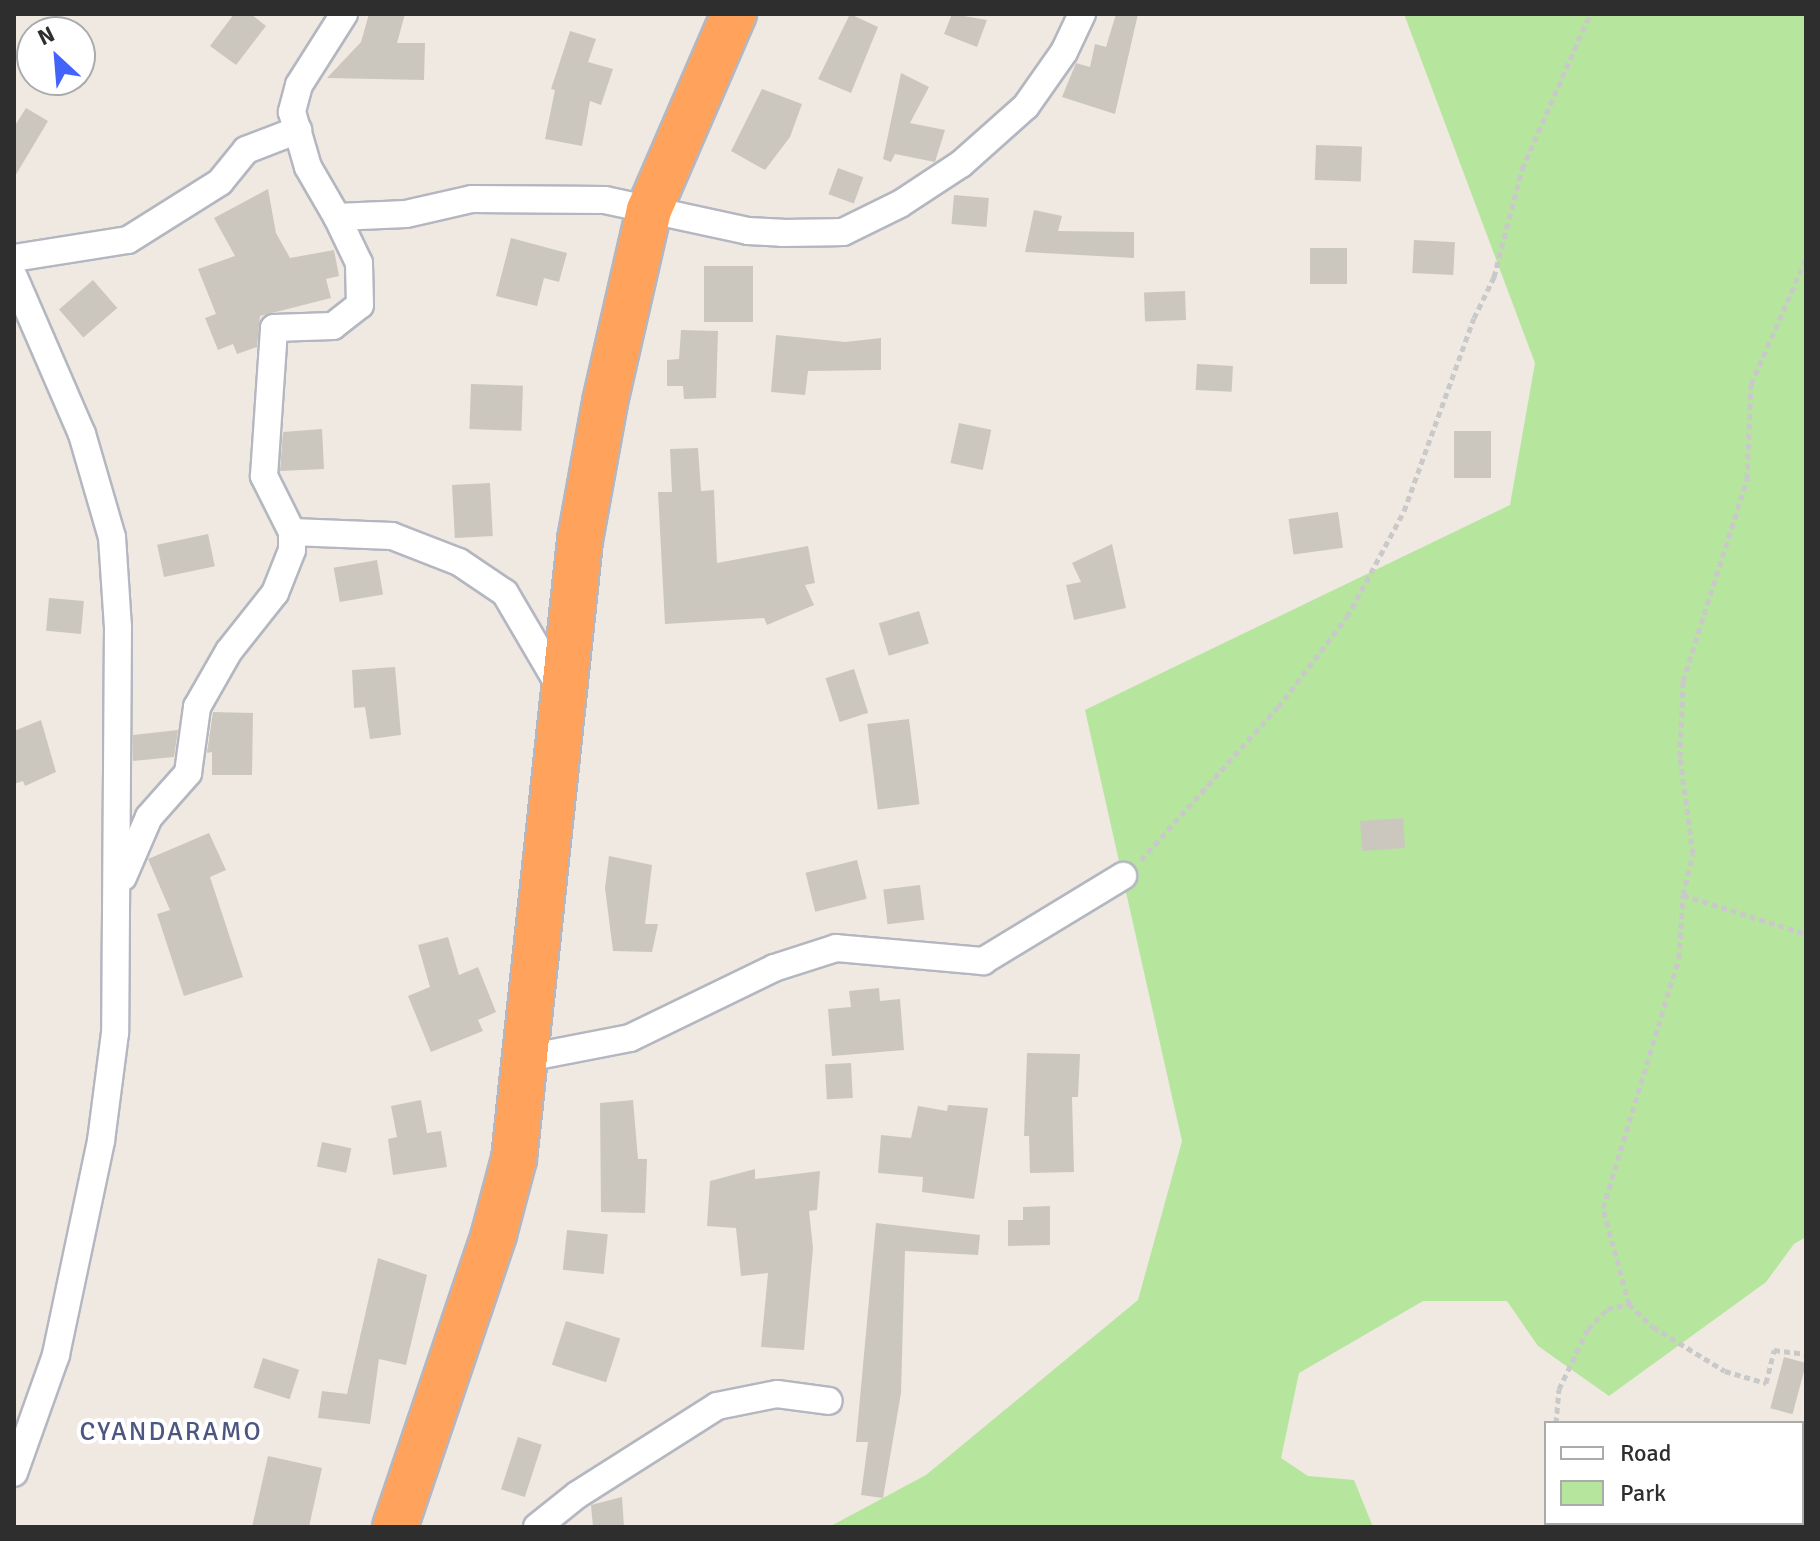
<!DOCTYPE html>
<html>
<head>
<meta charset="utf-8">
<style>
  body { margin:0 }
  #map { position:relative; width:1820px; height:1541px; overflow:hidden; background:#efe9e1; font-family:Signika,sans-serif }
  div>[style] { position:absolute }
  [style*='--x'] { left:calc(var(--x)*1px); top:calc(var(--y)*1px); width:calc(var(--w)*1px); rotate:calc(var(--a)*1deg) }
  .green>* { inset:0; background:#b6e59e }
  .building>* { inset:0; background:#cbc7bf; transform-origin:0 0 }
  .path>* { height:5px; margin-top:-2.5px; transform-origin:0; background:repeating-linear-gradient(90deg,#c9c9c9 0 6px,transparent 0 10px) }
  .roads { filter:drop-shadow(2px 0 #b4b7c1) drop-shadow(-2px 0 #b4b7c1) drop-shadow(0 2px #b4b7c1) drop-shadow(0 -2px #b4b7c1) }
  .street>* { height:26px; margin:-13px; padding:0 13px; transform-origin:13px; border-radius:13px; background:#fff }
  .highway>* { height:44px; margin:-22px; padding:0 22px; transform-origin:22px; border-radius:22px; background:#ffa35c }
  span { translate:-50% -50%; white-space:nowrap; text-align:center; line-height:1.15; -webkit-text-stroke:8px #fff; paint-order:stroke }
  .quarter-label { font-size:26px; color:#4d5680; letter-spacing:2px }
  .frame { position:absolute; inset:0; border:16px solid #2e2e2e; pointer-events:none }
  .legend { position:absolute; left:1544px; top:1421px; width:260px; height:104px; box-sizing:border-box; background:#fff; border:2px solid #ababab; margin:0; padding:10px 14px; list-style:none; font-size:24px; color:#2e2e2e }
  .legend li { display:flex; align-items:center; gap:16px; height:40px }
  .legend b { width:40px; border:2px solid #ababab }
  .north { position:absolute; left:16px; top:16px; width:80px; height:80px; box-sizing:border-box; background:#fff; border:2px solid #ababab; border-radius:50%; rotate:334deg; font-size:22px; font-weight:700; line-height:32px; text-align:center; color:#2e2e2e }
  .north::after { content:''; display:block; margin:auto; width:28px; height:36px; background:#4264fb; clip-path:polygon(50% 0,100% 100%,50% 72%,0 100%) }
</style>
</head>
<body>
<div id="map">
  <div class="green">
    <i style="clip-path:polygon(1404px 14px,1806px 14px,1806px 1237px,1794px 1244px,1766px 1282px,1609px 1396px,1538px 1346px,1507px 1301px,1423px 1301px,1299px 1373px,1281px 1458px,1308px 1476px,1354px 1480px,1373px 1527px,829px 1527px,926px 1475px,1138px 1300px,1182px 1141px,1085px 710px,1510px 505px,1535px 363px)"></i>
  </div>
  <div class="building">
    <i style="clip-path:polygon(234px 14px,251px 14px,266px 26px,236px 65px,210px 46px)"></i>
    <i style="clip-path:polygon(369px 14px,405px 14px,397px 43px,425px 43px,424px 80px,327px 78px,361px 42px)"></i>
    <i style="clip-path:polygon(850px 14px,878px 27px,851px 93px,818px 79px)"></i>
    <i style="clip-path:polygon(952px 14px,987px 20px,977px 47px,944px 34px)"></i>
    <i style="clip-path:polygon(1116px 14px,1138px 14px,1115px 114px,1062px 97px,1076px 63px,1090px 67px,1095px 44px,1106px 47px)"></i>
    <i style="clip-path:polygon(570px 31px,596px 39px,588px 62px,613px 69px,601px 105px,590px 101px,582px 146px,545px 139px,555px 90px,551px 89px)"></i>
    <i style="clip-path:polygon(901px 73px,929px 87px,910px 123px,945px 130px,935px 162px,895px 154px,891px 162px,883px 159px)"></i>
    <i style="clip-path:polygon(762px 89px,802px 104px,790px 137px,765px 170px,731px 151px)"></i>
    <i style="clip-path:polygon(26px 108px,48px 121px,14px 178px,14px 127px)"></i>
    <i style="left:1316px;top:145px;width:46px;height:35px;rotate:2deg"></i>
    <i style="left:838px;top:168px;width:27px;height:28px;rotate:20deg"></i>
    <i style="clip-path:polygon(268px 189px,276px 233px,290px 258px,334px 250px,339px 276px,326px 279px,331px 298px,260px 316px,257px 347px,237px 354px,233px 344px,218px 350px,205px 318px,216px 314px,198px 269px,235px 256px,214px 218px)"></i>
    <i style="left:954px;top:195px;width:35px;height:29px;rotate:5deg"></i>
    <i style="clip-path:polygon(1034px 210px,1062px 216px,1058px 231px,1134px 232px,1134px 258px,1025px 252px)"></i>
    <i style="clip-path:polygon(511px 238px,567px 253px,559px 282px,544px 278px,537px 306px,496px 296px)"></i>
    <i style="left:1414px;top:240px;width:41px;height:33px;rotate:3deg"></i>
    <i style="left:1310px;top:248px;width:37px;height:36px"></i>
    <i style="left:704px;top:266px;width:49px;height:56px"></i>
    <i style="left:93px;top:280px;width:37px;height:45px;rotate:49deg"></i>
    <i style="left:1185px;top:291px;width:29px;height:41px;rotate:88deg"></i>
    <i style="clip-path:polygon(681px 330px,718px 331px,716px 398px,684px 399px,683px 386px,667px 386px,667px 360px,679px 359px)"></i>
    <i style="clip-path:polygon(776px 335px,845px 342px,881px 338px,881px 370px,808px 371px,805px 395px,771px 392px)"></i>
    <i style="left:1197px;top:364px;width:36px;height:26px;rotate:3deg"></i>
    <i style="left:471px;top:384px;width:52px;height:45px;rotate:2deg"></i>
    <i style="left:959px;top:423px;width:33px;height:41px;rotate:12deg"></i>
    <i style="clip-path:polygon(322px 429px,324px 469px,280px 471px,283px 432px)"></i>
    <i style="left:1454px;top:431px;width:37px;height:47px"></i>
    <i style="clip-path:polygon(698px 448px,701px 491px,714px 490px,717px 563px,808px 546px,815px 583px,805px 585px,814px 605px,767px 625px,764px 618px,665px 624px,658px 492px,672px 492px,670px 449px)"></i>
    <i style="left:490px;top:483px;width:53px;height:38px;rotate:87deg"></i>
    <i style="left:1338px;top:512px;width:36px;height:50px;rotate:82deg"></i>
    <i style="left:208px;top:534px;width:33px;height:52px;rotate:78deg"></i>
    <i style="clip-path:polygon(1112px 544px,1126px 608px,1074px 620px,1066px 585px,1081px 582px,1072px 563px)"></i>
    <i style="left:377px;top:560px;width:35px;height:44px;rotate:80deg"></i>
    <i style="left:49px;top:598px;width:35px;height:33px;rotate:5deg"></i>
    <i style="left:919px;top:611px;width:34px;height:42px;rotate:73deg"></i>
    <i style="clip-path:polygon(395px 667px,401px 735px,370px 739px,365px 707px,354px 708px,352px 670px)"></i>
    <i style="left:854px;top:669px;width:46px;height:30px;rotate:72deg"></i>
    <i style="clip-path:polygon(213px 712px,253px 713px,252px 775px,212px 775px,212px 752px,207px 753px)"></i>
    <i style="left:909px;top:719px;width:86px;height:42px;rotate:83deg"></i>
    <i style="clip-path:polygon(41px 720px,56px 772px,25px 786px,23px 781px,14px 784px,14px 731px)"></i>
    <i style="clip-path:polygon(178px 730px,174px 757px,133px 761px,133px 735px)"></i>
    <i style="left:1403px;top:818px;width:30px;height:43px;rotate:86deg"></i>
    <i style="clip-path:polygon(209px 833px,226px 870px,210px 877px,243px 977px,184px 996px,157px 914px,170px 910px,148px 859px)"></i>
    <i style="clip-path:polygon(609px 856px,652px 865px,645px 924px,658px 924px,652px 952px,613px 951px,605px 888px)"></i>
    <i style="left:857px;top:860px;width:40px;height:53px;rotate:76deg"></i>
    <i style="left:920px;top:885px;width:35px;height:37px;rotate:83deg"></i>
    <i style="clip-path:polygon(448px 937px,459px 975px,478px 967px,496px 1012px,478px 1020px,483px 1031px,431px 1052px,408px 996px,430px 987px,418px 945px)"></i>
    <i style="clip-path:polygon(879px 988px,880px 1001px,900px 999px,904px 1050px,832px 1056px,828px 1009px,851px 1007px,849px 991px)"></i>
    <i style="clip-path:polygon(1027px 1053px,1080px 1054px,1078px 1097px,1072px 1097px,1074px 1172px,1030px 1173px,1029px 1136px,1024px 1136px)"></i>
    <i style="left:851px;top:1063px;width:35px;height:26px;rotate:87deg"></i>
    <i style="clip-path:polygon(421px 1100px,427px 1133px,441px 1131px,447px 1167px,393px 1175px,388px 1139px,397px 1137px,391px 1106px)"></i>
    <i style="clip-path:polygon(633px 1100px,638px 1159px,647px 1159px,645px 1213px,601px 1212px,600px 1103px)"></i>
    <i style="clip-path:polygon(948px 1105px,988px 1108px,974px 1199px,922px 1192px,923px 1177px,878px 1173px,881px 1135px,911px 1138px,918px 1106px,947px 1111px)"></i>
    <i style="left:322px;top:1142px;width:30px;height:25px;rotate:12deg"></i>
    <i style="clip-path:polygon(755px 1169px,755px 1179px,820px 1171px,817px 1210px,809px 1211px,813px 1248px,804px 1350px,761px 1347px,768px 1273px,741px 1276px,736px 1228px,707px 1226px,710px 1181px)"></i>
    <i style="clip-path:polygon(1050px 1206px,1050px 1245px,1008px 1246px,1008px 1220px,1023px 1220px,1023px 1207px)"></i>
    <i style="clip-path:polygon(876px 1223px,980px 1235px,978px 1255px,905px 1251px,901px 1393px,883px 1498px,861px 1495px,868px 1442px,856px 1442px)"></i>
    <i style="left:567px;top:1230px;width:41px;height:40px;rotate:6deg"></i>
    <i style="clip-path:polygon(378px 1258px,427px 1275px,406px 1365px,379px 1359px,370px 1424px,318px 1418px,322px 1391px,347px 1394px)"></i>
    <i style="left:566px;top:1321px;width:57px;height:46px;rotate:18deg"></i>
    <i style="left:1784px;top:1357px;width:23px;height:53px;rotate:15deg"></i>
    <i style="left:263px;top:1358px;width:38px;height:31px;rotate:18deg"></i>
    <i style="left:518px;top:1437px;width:25px;height:55px;rotate:18deg"></i>
    <i style="clip-path:polygon(268px 1456px,322px 1468px,309px 1527px,252px 1527px)"></i>
    <i style="clip-path:polygon(622px 1497px,624px 1527px,593px 1527px,591px 1505px)"></i>
  </div>
  <div class="path">
    <i style="--x:1141;--y:860;--w:205;--a:-48.2"></i>
    <i style="--x:1278;--y:707;--w:113;--a:-52.5"></i>
    <i style="--x:1347;--y:617;--w:120;--a:-61.7"></i>
    <i style="--x:1404;--y:511;--w:205;--a:-70.1"></i>
    <i style="--x:1474;--y:318;--w:46;--a:-64"></i>
    <i style="--x:1494;--y:277;--w:112;--a:-75.5"></i>
    <i style="--x:1522;--y:169;--w:169;--a:-66.3"></i>
    <i style="--x:1683;--y:895;--w:129;--a:17.6"></i>
    <i style="--x:1629;--y:1304;--w:99;--a:-105.2"></i>
    <i style="--x:1603;--y:1208;--w:261;--a:-73.1"></i>
    <i style="--x:1679;--y:958;--w:63;--a:-86.4"></i>
    <i style="--x:1683;--y:895;--w:42;--a:-76.3"></i>
    <i style="--x:1693;--y:854;--w:98;--a:-97.6"></i>
    <i style="--x:1680;--y:757;--w:76;--a:-87.7"></i>
    <i style="--x:1683;--y:681;--w:212;--a:-72.4"></i>
    <i style="--x:1747;--y:479;--w:95;--a:-87.6"></i>
    <i style="--x:1751;--y:384;--w:137;--a:-66.3"></i>
    <i style="--x:1556;--y:1423;--w:34;--a:-85"></i>
    <i style="--x:1559;--y:1389;--w:67;--a:-64.2"></i>
    <i style="--x:1588;--y:1329;--w:28;--a:-46"></i>
    <i style="--x:1607;--y:1309;--w:23;--a:-13"></i>
    <i style="--x:1629;--y:1304;--w:33;--a:44"></i>
    <i style="--x:1653;--y:1327;--w:84;--a:31.4"></i>
    <i style="--x:1725;--y:1371;--w:43;--a:16.3"></i>
    <i style="--x:1766;--y:1383;--w:34;--a:-76"></i>
    <i style="--x:1774;--y:1350;--w:32;--a:7"></i>
    <i style="--x:1587;--y:1523;--w:4;--a:76"></i>
  </div>
  <div class="roads">
    <div class="street">
      <i style="--x:344;--y:14;--w:84;--a:122.4"></i>
      <i style="--x:299;--y:85;--w:28;--a:105"></i>
      <i style="--x:292;--y:112;--w:57;--a:73.8"></i>
      <i style="--x:308;--y:167;--w:58;--a:59.9"></i>
      <i style="--x:337;--y:217;--w:69;--a:-2.5"></i>
      <i style="--x:406;--y:214;--w:68;--a:-12.8"></i>
      <i style="--x:472;--y:199;--w:133;--a:0.4"></i>
      <i style="--x:605;--y:200;--w:146;--a:12.2"></i>
      <i style="--x:748;--y:231;--w:34;--a:3"></i>
      <i style="--x:782;--y:233;--w:61;--a:-0.9"></i>
      <i style="--x:843;--y:232;--w:64;--a:-26.2"></i>
      <i style="--x:900;--y:204;--w:73;--a:-33.3"></i>
      <i style="--x:961;--y:164;--w:87;--a:-41.7"></i>
      <i style="--x:1026;--y:106;--w:66;--a:-54.9"></i>
      <i style="--x:1064;--y:52;--w:42;--a:-64.7"></i>
      <i style="--x:14;--y:258;--w:115;--a:-9"></i>
      <i style="--x:128;--y:240;--w:109;--a:-32.2"></i>
      <i style="--x:220;--y:182;--w:41;--a:-50.9"></i>
      <i style="--x:246;--y:150;--w:56;--a:-21"></i>
      <i style="--x:14;--y:277;--w:171;--a:66.6"></i>
      <i style="--x:82;--y:434;--w:107;--a:73.8"></i>
      <i style="--x:112;--y:537;--w:90;--a:86.2"></i>
      <i style="--x:118;--y:627;--w:406;--a:90.4"></i>
      <i style="--x:115;--y:1033;--w:109;--a:97.4"></i>
      <i style="--x:101;--y:1141;--w:219;--a:101.9"></i>
      <i style="--x:56;--y:1355;--w:125;--a:109.6"></i>
      <i style="--x:292;--y:532;--w:100;--a:2.3"></i>
      <i style="--x:392;--y:536;--w:72;--a:21.2"></i>
      <i style="--x:459;--y:562;--w:55;--a:34"></i>
      <i style="--x:505;--y:593;--w:113;--a:59.6"></i>
      <i style="--x:123;--y:877;--w:65;--a:-66.6"></i>
      <i style="--x:149;--y:817;--w:59;--a:-48.4"></i>
      <i style="--x:188;--y:773;--w:67;--a:-82.2"></i>
      <i style="--x:197;--y:707;--w:64;--a:-60.3"></i>
      <i style="--x:229;--y:651;--w:74;--a:-51.6"></i>
      <i style="--x:275;--y:593;--w:46;--a:-68.4"></i>
      <i style="--x:292;--y:550;--w:18;--a:-90"></i>
      <i style="--x:292;--y:532;--w:63;--a:-116.6"></i>
      <i style="--x:264;--y:476;--w:148;--a:-86.1"></i>
      <i style="--x:274;--y:328;--w:59;--a:-1.9"></i>
      <i style="--x:333;--y:326;--w:34;--a:-38"></i>
      <i style="--x:360;--y:305;--w:42;--a:-91.4"></i>
      <i style="--x:359;--y:263;--w:51;--a:-115.6"></i>
      <i style="--x:527;--y:1058;--w:105;--a:-11"></i>
      <i style="--x:630;--y:1038;--w:160;--a:-25.9"></i>
      <i style="--x:774;--y:968;--w:65;--a:-17.9"></i>
      <i style="--x:836;--y:948;--w:148;--a:5.1"></i>
      <i style="--x:983;--y:961;--w:164;--a:-31.3"></i>
      <i style="--x:537;--y:1527;--w:51;--a:-38.7"></i>
      <i style="--x:577;--y:1495;--w:166;--a:-32.4"></i>
      <i style="--x:717;--y:1406;--w:61;--a:-11.3"></i>
      <i style="--x:777;--y:1394;--w:52;--a:7.7"></i>
    </div>
    <div class="highway">
      <i style="--x:395;--y:1527;--w:309;--a:-71.3"></i>
      <i style="--x:494;--y:1234;--w:78;--a:-75.1"></i>
      <i style="--x:514;--y:1159;--w:623;--a:-83.91"></i>
      <i style="--x:580;--y:540;--w:140;--a:-79.7"></i>
      <i style="--x:605;--y:402;--w:197;--a:-77.1"></i>
      <i style="--x:649;--y:210;--w:214;--a:-66.6"></i>
    </div>
  </div>
  <div class="quarter-label">
    <span style="left:171px;top:1433px">CYANDARAMO</span>
  </div>
  <div class="frame"></div>
  <ul class="legend">
  <li><b style="height:10px;background:#fff"></b>Road</li>
  <li><b style="height:22px;background:#b6e59e"></b>Park</li>
  </ul>
  <div class="north">N</div>
</div>
</body>
</html>
